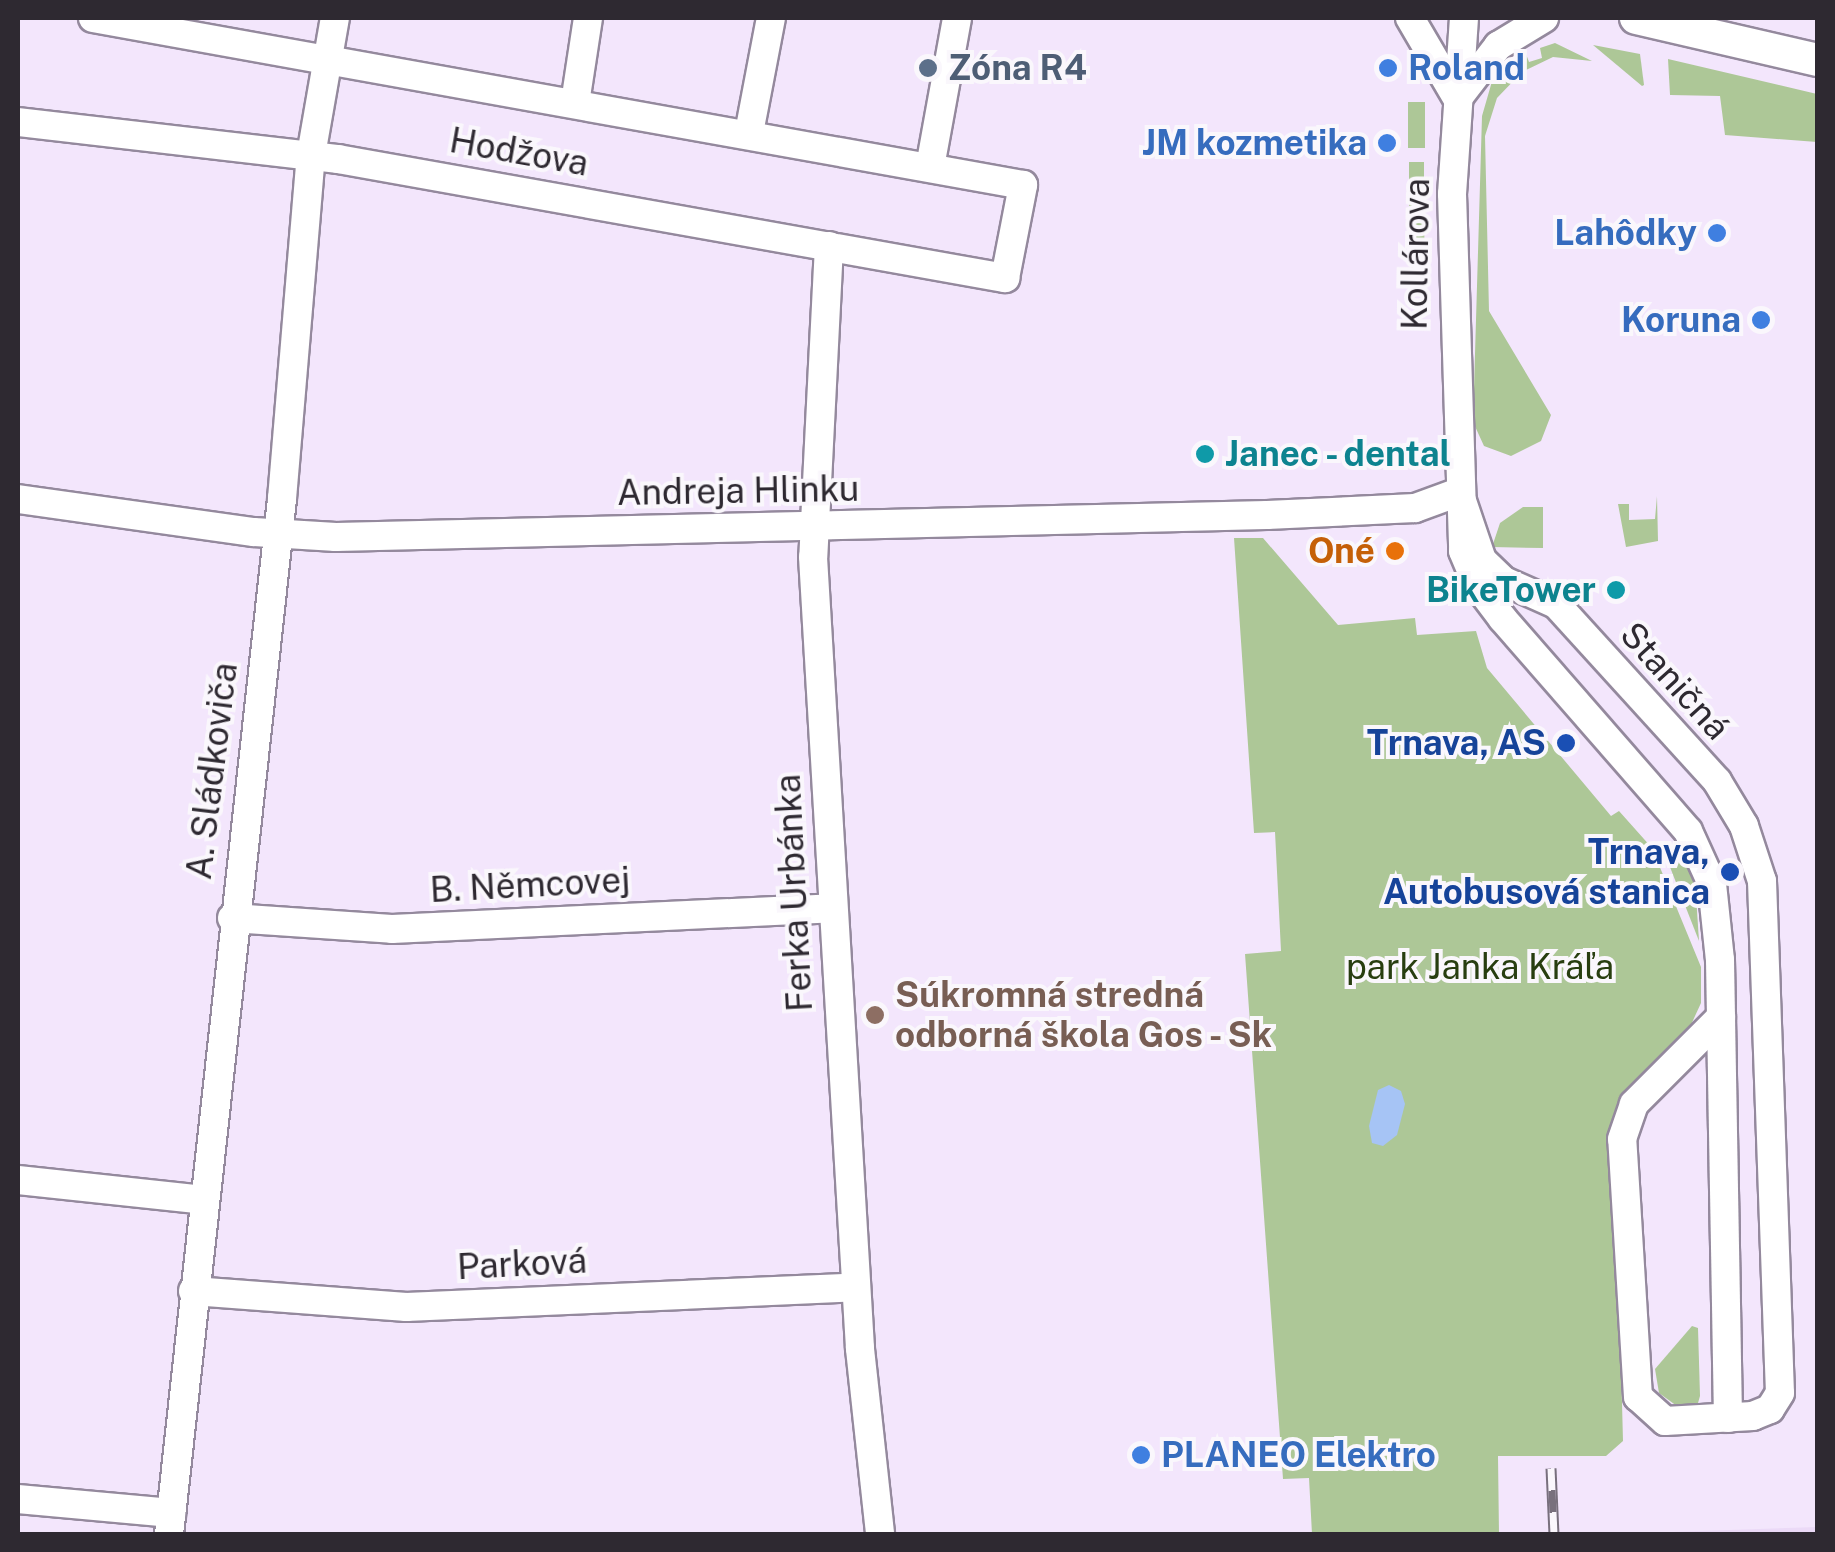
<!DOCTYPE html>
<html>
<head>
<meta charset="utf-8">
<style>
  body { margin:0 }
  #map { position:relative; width:1835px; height:1552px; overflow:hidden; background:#f3e6fc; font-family:"Public Sans",sans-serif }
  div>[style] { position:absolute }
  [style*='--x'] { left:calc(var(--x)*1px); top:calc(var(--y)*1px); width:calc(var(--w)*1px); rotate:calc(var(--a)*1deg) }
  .built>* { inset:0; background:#ebdaf7 }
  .green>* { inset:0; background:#adc797; transform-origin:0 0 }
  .water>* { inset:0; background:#a6c4f5 }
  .roads { filter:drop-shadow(2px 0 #94899d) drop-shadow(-2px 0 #94899d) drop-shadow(0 2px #94899d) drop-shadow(0 -2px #94899d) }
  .minor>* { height:28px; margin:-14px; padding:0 14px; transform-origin:14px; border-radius:14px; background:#fff }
  .tertiary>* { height:32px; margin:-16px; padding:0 16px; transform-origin:16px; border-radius:16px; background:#fff }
  .rail>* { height:11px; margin-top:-5.5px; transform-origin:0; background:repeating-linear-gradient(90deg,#faf7fc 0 22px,#78707d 0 44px); box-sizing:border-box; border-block:2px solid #78707d }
  .dots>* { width:28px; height:28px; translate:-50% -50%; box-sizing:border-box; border:5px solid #faf7fc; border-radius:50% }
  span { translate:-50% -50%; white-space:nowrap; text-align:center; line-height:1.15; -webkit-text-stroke:8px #faf7fc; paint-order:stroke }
  .service-label { font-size:35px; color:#4e5e75; font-weight:700 }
  .left { translate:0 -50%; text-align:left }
  .shop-label { font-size:35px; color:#366cbe; font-weight:700 }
  .right { translate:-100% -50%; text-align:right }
  .street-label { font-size:35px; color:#2e2931 }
  .culture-label { font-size:35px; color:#0d838f; font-weight:700 }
  .food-label { font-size:35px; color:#c56008; font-weight:700 }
  .transit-label { font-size:35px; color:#164399; font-weight:700 }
  .park-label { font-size:35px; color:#283e10 }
  .education-label { font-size:35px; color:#785e54; font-weight:700 }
  .frame { position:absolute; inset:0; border:20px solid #2e2931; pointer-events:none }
</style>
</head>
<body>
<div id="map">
  <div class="built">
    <i style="clip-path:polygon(1817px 1527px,1817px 1534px,1613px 1534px)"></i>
  </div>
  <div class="green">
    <i style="clip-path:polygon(1555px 43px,1592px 61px,1553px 57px,1522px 72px,1497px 98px,1485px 136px,1489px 311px,1551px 415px,1541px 441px,1511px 456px,1484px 446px,1473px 422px,1482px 116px,1497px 64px,1507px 71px,1526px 54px,1529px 62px,1542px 58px,1540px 48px)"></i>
    <i style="clip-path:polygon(1593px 45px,1640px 54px,1644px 85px,1642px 86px)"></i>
    <i style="clip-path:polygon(1668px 59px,1817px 94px,1817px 142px,1725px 135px,1720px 96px,1670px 95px)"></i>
    <i style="left:1408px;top:102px;width:17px;height:46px"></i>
    <i style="left:1409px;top:162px;width:15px;height:44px"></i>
    <i style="left:1424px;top:215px;width:79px;height:13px;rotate:89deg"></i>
    <i style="clip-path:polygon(1657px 496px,1658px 541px,1626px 547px,1618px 504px,1629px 504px,1629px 520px,1655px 519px)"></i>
    <i style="clip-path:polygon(1523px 507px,1543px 507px,1543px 548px,1492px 547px,1500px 523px)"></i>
    <i style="clip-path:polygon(1234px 538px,1263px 538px,1338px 625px,1415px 618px,1417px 635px,1476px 631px,1487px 668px,1611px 816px,1619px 811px,1652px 848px,1701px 967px,1701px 1003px,1684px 1040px,1615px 1134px,1623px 1441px,1606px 1456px,1498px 1456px,1499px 1534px,1312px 1534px,1309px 1478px,1283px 1479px,1245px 954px,1281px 951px,1275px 832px,1254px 833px)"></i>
    <i style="clip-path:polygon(1681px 847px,1695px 881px,1699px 941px,1668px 862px)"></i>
    <i style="clip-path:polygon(1692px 1326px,1698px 1328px,1700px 1396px,1698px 1403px,1681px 1409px,1659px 1393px,1655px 1369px)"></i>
  </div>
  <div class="water">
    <i style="clip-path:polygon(1389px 1085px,1401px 1091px,1405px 1104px,1397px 1135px,1383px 1146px,1372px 1143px,1369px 1126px,1378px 1090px)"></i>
  </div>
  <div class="roads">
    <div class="minor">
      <i style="--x:1410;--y:18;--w:93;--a:59.6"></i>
      <i style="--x:1464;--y:18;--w:176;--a:93.9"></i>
      <i style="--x:1452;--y:194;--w:357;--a:88.2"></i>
      <i style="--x:1463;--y:551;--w:38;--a:67"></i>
      <i style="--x:1478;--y:586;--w:41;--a:52.9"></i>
      <i style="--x:1503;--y:619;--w:281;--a:48.9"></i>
      <i style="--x:1688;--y:831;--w:58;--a:65.6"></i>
      <i style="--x:1712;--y:884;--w:76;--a:84"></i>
      <i style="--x:1720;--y:960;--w:458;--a:89"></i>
      <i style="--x:1458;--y:98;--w:66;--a:-52.4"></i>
      <i style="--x:1498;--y:46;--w:54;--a:-31.3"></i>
      <i style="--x:575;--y:103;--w:86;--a:-81.3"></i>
      <i style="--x:18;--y:122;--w:322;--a:6.6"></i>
      <i style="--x:338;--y:159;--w:678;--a:10.12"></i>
      <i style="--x:1005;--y:278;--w:95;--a:-79"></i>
      <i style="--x:1023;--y:185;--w:945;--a:-169.82"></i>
      <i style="--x:749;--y:133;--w:117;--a:-79.2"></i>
      <i style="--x:930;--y:167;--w:151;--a:-79.7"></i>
      <i style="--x:829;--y:246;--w:311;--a:92.9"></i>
      <i style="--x:813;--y:557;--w:793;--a:86.6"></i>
      <i style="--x:860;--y:1349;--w:186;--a:83.8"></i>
      <i style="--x:1459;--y:492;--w:72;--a:71.3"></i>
      <i style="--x:1482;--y:560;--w:30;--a:44"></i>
      <i style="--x:1504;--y:581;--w:57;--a:23.9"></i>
      <i style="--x:1556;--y:604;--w:239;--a:47.7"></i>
      <i style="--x:1717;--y:781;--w:52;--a:59"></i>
      <i style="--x:1744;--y:826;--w:58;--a:71.9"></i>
      <i style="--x:1762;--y:881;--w:512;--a:87.99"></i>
      <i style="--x:1780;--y:1393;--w:19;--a:122"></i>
      <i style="--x:1770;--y:1409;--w:18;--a:158"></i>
      <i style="--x:1753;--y:1416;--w:88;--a:176.7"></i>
      <i style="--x:1665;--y:1421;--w:36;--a:-138"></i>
      <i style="--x:1638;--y:1397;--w:258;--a:-93.5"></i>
      <i style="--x:1622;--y:1139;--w:37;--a:-71"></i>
      <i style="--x:1634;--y:1104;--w:123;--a:-45"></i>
      <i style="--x:18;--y:499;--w:238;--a:8"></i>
      <i style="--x:254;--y:532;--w:82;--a:3.5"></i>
      <i style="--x:336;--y:537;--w:931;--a:-1.35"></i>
      <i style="--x:1267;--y:515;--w:148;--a:-2.7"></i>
      <i style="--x:1415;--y:508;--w:47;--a:-20"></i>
      <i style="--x:232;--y:918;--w:160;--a:3.9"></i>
      <i style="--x:392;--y:929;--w:441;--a:-2.7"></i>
      <i style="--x:18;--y:1180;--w:187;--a:6.1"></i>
      <i style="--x:193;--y:1291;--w:214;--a:4.3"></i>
      <i style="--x:406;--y:1307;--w:450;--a:-2.5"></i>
      <i style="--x:18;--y:1499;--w:154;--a:5.2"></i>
      <i style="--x:169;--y:1534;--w:1041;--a:-83.77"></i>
      <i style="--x:282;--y:499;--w:345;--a:-85.2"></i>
      <i style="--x:311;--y:155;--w:139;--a:-80.1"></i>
    </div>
    <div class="tertiary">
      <i style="--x:1636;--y:18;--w:187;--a:13"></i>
    </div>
  </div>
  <div class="rail">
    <i style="--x:1551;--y:1468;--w:66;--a:87.4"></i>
  </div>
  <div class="dots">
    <i style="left:928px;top:68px;background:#5c6f8a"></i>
    <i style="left:1388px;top:68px;background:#3f7fe0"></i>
    <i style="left:1387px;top:143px;background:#3f7fe0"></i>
    <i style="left:1717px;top:233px;background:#3f7fe0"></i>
    <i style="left:1761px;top:320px;background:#3f7fe0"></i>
    <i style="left:1205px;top:454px;background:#0f9aa8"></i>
    <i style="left:1395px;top:551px;background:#e8710a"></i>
    <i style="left:1616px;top:590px;background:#0f9aa8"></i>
    <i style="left:1566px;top:743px;background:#1a4fb4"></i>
    <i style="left:1730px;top:872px;background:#1a4fb4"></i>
    <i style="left:875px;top:1015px;background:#8d6e63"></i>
    <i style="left:1141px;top:1455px;background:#3f7fe0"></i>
  </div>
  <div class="service-label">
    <span class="left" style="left:948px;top:68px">Zóna R4</span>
  </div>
  <div class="shop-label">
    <span class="left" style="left:1408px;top:68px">Roland</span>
    <span class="right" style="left:1367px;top:143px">JM kozmetika</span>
    <span class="right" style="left:1697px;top:233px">Lahôdky</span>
    <span class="right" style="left:1741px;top:320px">Koruna</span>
    <span class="left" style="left:1161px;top:1455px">PLANEO Elektro</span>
  </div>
  <div class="street-label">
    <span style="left:519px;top:152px;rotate:10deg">Hodžova</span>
    <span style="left:1416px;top:254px;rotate:-89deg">Kollárova</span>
    <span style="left:738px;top:491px;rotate:-1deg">Andreja Hlinku</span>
    <span style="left:1675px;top:681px;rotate:48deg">Staničná</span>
    <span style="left:212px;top:771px;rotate:-83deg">A. Sládkoviča</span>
    <span style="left:530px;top:885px;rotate:-3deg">B. Němcovej</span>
    <span style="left:794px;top:893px;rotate:-93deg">Ferka Urbánka</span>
    <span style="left:522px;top:1264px;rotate:-3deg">Parková</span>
  </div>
  <div class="culture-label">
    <span class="left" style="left:1225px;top:454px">Janec - dental</span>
    <span class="right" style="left:1596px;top:590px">BikeTower</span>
  </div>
  <div class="food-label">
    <span class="right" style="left:1375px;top:551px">Oné</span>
  </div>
  <div class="transit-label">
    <span class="right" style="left:1546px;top:743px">Trnava, AS</span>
    <span class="right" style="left:1710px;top:872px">Trnava,<br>Autobusová stanica</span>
  </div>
  <div class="park-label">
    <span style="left:1480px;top:967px">park Janka Kráľa</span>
  </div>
  <div class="education-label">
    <span class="left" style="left:895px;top:1015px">Súkromná stredná<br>odborná škola Gos - Sk</span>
  </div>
  <div class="frame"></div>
</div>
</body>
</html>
